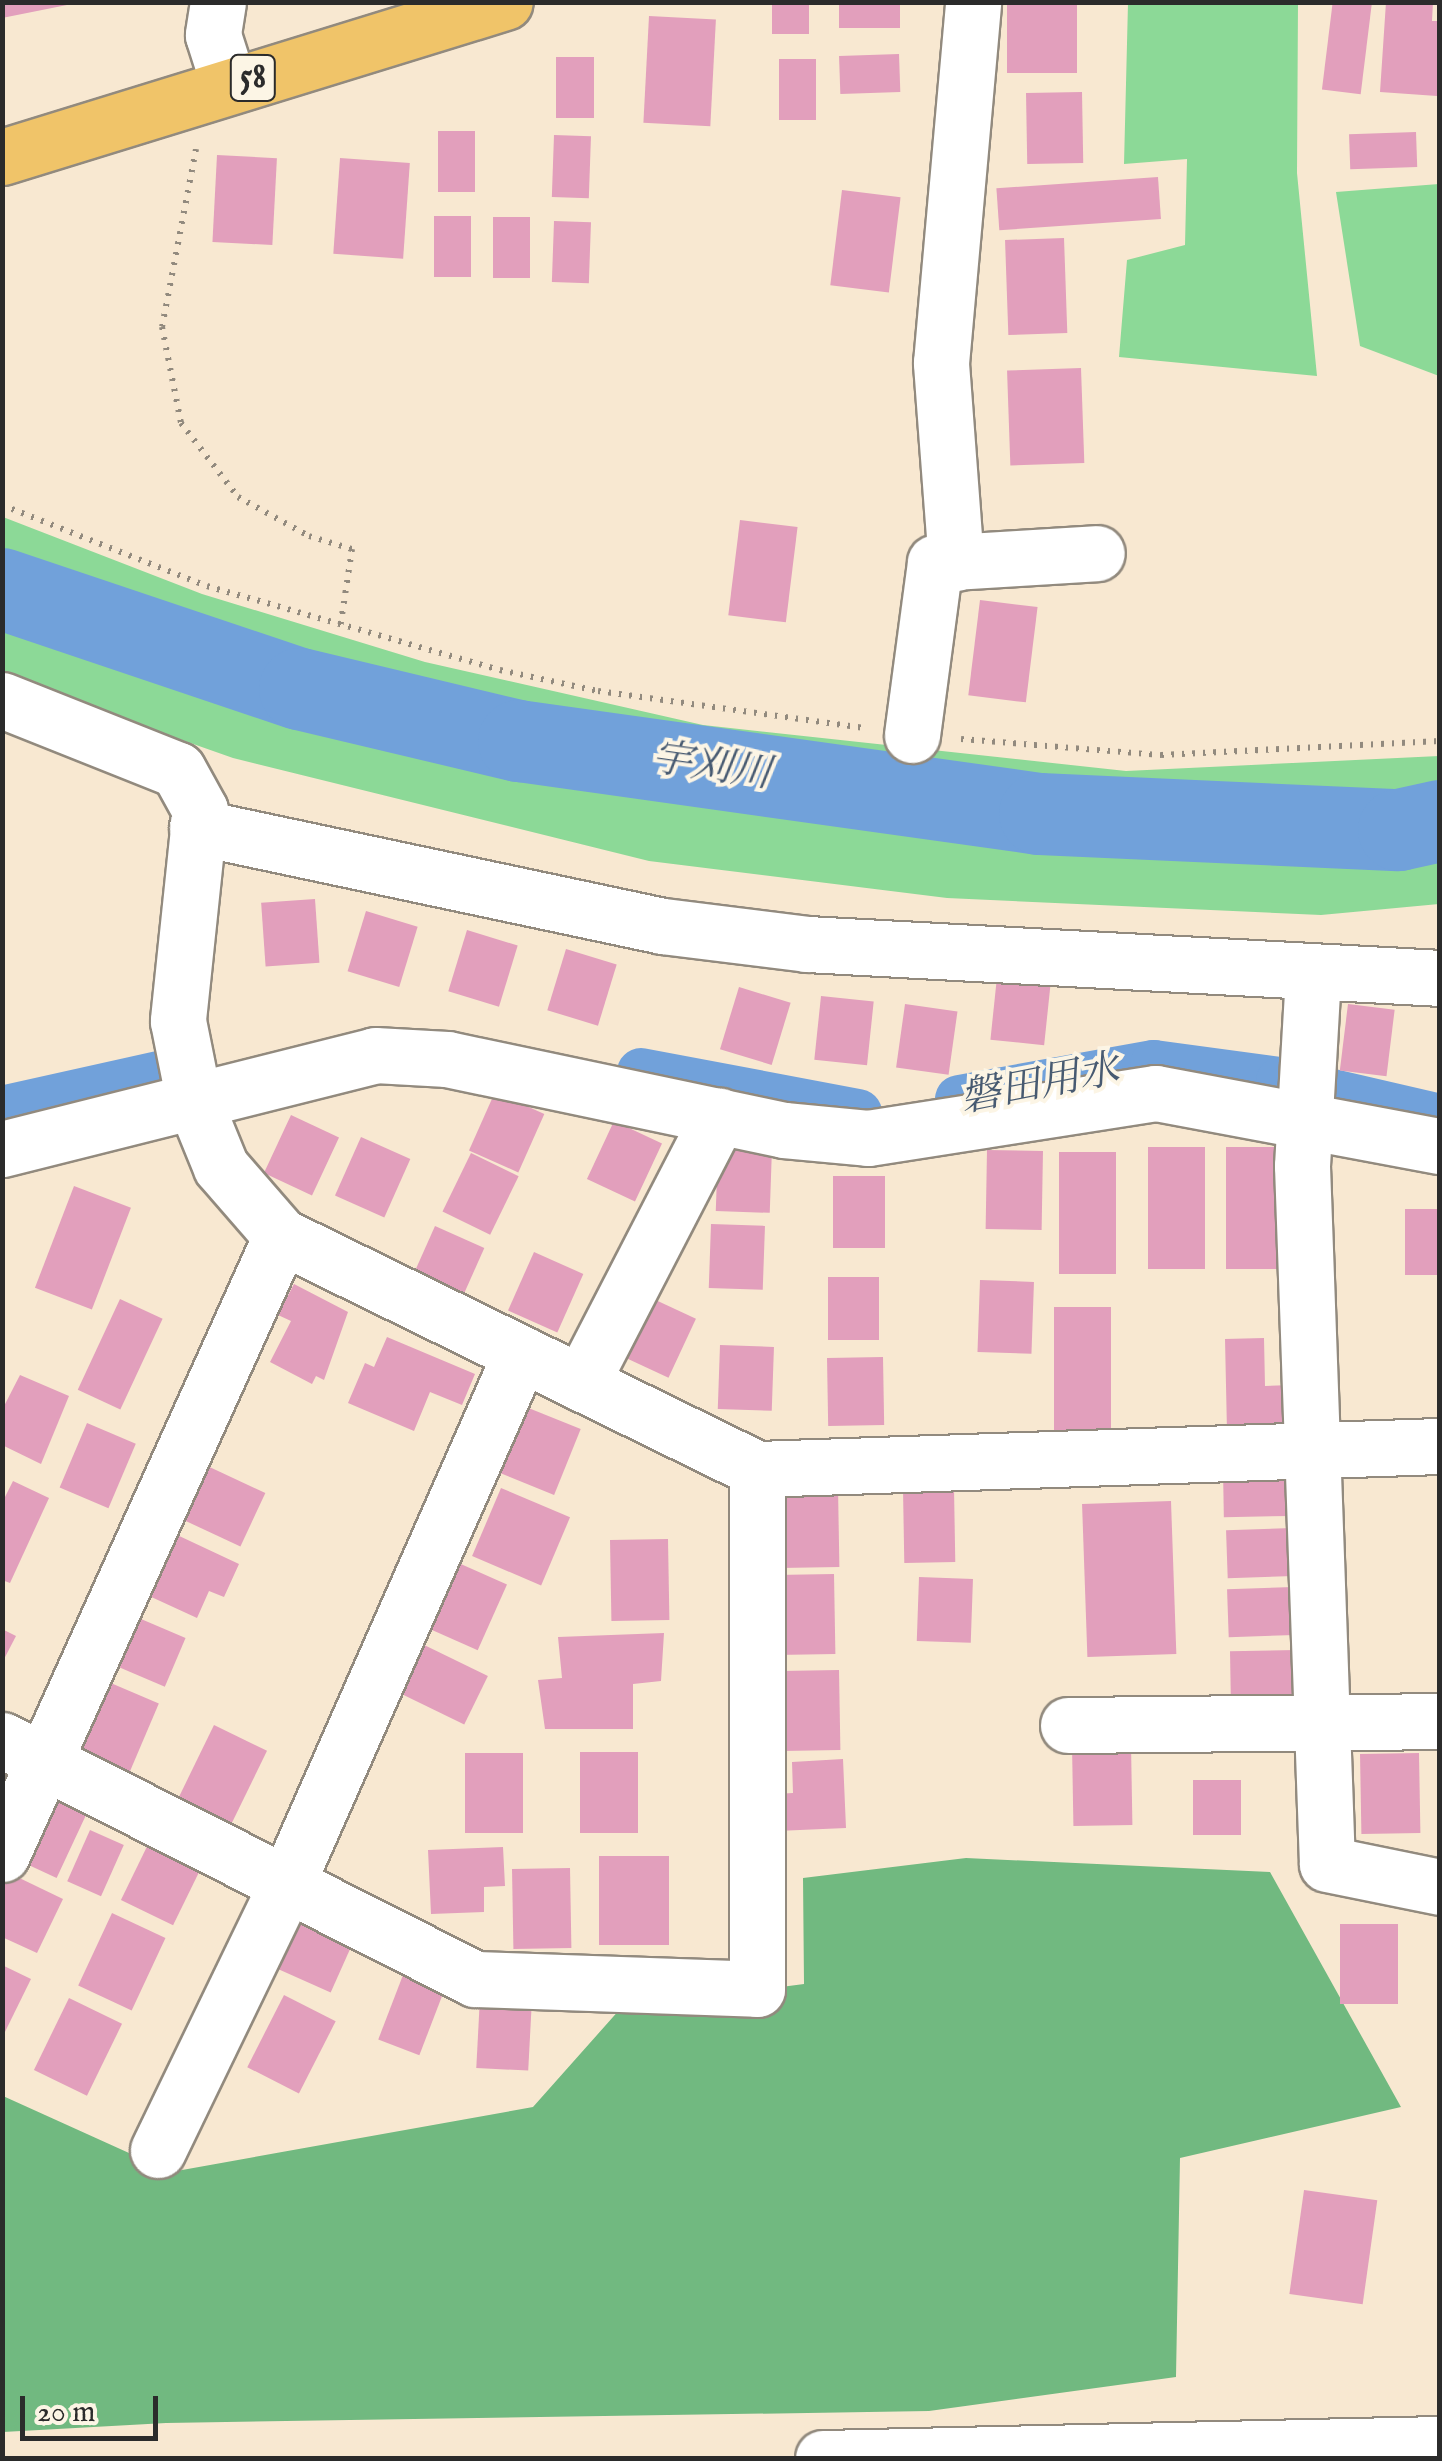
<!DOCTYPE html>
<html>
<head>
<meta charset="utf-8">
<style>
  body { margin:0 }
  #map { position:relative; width:1442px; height:2461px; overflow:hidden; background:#f8e8d1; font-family:"IM FELL English","Noto Serif JP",serif }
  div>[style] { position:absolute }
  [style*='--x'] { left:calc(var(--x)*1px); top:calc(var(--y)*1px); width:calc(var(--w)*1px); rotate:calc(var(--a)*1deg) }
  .green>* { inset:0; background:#8cd997 }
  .forest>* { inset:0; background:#71b980 }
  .canal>* { height:48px; margin:-24px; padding:0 24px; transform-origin:24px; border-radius:24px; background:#71a1da }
  .river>* { height:82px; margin:-41px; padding:0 41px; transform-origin:41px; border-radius:41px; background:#71a1da }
  .building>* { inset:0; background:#e29fbc; transform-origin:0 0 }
  .path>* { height:6px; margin-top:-3px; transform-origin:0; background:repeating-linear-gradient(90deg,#928a7e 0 2.5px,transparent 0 10.5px) }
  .roads { filter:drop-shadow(2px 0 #928a7e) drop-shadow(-2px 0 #928a7e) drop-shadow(0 2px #928a7e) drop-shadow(0 -2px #928a7e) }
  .minor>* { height:55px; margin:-27.5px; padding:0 27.5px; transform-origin:27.5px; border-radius:27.5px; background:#fff }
  .tertiary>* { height:55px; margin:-27.5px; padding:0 27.5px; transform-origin:27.5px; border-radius:27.5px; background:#fff }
  .primary>* { height:55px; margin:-27.5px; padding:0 27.5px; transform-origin:27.5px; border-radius:27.5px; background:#f0c469 }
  span { translate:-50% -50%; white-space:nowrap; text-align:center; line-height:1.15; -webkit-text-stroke:8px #fcf5e5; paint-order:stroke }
  .shield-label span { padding:2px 8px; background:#fcf5e5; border:2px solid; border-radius:8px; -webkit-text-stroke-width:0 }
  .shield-label { font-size:35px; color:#2b2b2b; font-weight:700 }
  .water-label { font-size:40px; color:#475a71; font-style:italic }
  .frame { position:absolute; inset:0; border:5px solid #2b2b2b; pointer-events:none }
  .scale { position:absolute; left:20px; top:2396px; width:138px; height:45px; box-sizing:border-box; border:5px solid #2b2b2b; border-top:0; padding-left:12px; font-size:30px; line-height:35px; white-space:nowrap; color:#2b2b2b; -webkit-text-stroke:8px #fcf5e5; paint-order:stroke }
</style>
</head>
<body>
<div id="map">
  <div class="green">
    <i style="clip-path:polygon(1128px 3px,1298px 3px,1297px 173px,1317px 376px,1119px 357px,1127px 260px,1185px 245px,1187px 159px,1124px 164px)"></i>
    <i style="clip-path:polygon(1439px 184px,1440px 184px,1439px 376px,1360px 346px,1336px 192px)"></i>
    <i style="clip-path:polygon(3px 517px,202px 594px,425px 662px,703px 725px,1126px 771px,1439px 756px,1439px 904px,1321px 915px,947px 898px,649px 861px,233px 758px,3px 677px)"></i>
  </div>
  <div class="forest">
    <i style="clip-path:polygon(966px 1858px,1270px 1872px,1401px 2107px,1180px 2158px,1176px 2377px,929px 2411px,166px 2423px,3px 2432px,3px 2096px,171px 2172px,533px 2107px,621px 2008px,804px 1984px,803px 1878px)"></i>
  </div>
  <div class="canal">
    <i style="--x:641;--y:1072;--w:221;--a:10.7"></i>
    <i style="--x:959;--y:1099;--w:198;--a:-10.2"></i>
    <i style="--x:1154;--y:1064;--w:127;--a:7.7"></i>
    <i style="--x:1280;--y:1081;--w:164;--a:13"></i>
    <i style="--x:2;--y:1110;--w:161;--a:-12.6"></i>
  </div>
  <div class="river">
    <i style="--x:2;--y:589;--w:314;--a:18.6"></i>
    <i style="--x:300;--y:689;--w:225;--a:13.4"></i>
    <i style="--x:519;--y:741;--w:526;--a:7.98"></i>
    <i style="--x:1040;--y:814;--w:359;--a:2.6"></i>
    <i style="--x:1399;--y:830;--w:42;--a:-12.4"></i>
  </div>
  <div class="building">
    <i style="clip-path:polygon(2px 2px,72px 2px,72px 4px,2px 18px)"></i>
    <i style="left:772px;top:2px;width:37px;height:32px"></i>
    <i style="left:839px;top:2px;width:61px;height:26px"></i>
    <i style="left:1007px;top:2px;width:70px;height:71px"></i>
    <i style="left:1372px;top:2px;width:93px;height:39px;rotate:97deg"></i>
    <i style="clip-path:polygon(1386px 2px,1433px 2px,1432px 21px,1440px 21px,1437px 96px,1380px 92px)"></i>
    <i style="left:649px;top:16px;width:67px;height:107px;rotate:3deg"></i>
    <i style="left:899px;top:54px;width:38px;height:60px;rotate:88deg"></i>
    <i style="left:556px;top:57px;width:38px;height:61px"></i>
    <i style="left:779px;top:59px;width:37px;height:61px"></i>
    <i style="left:1082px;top:92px;width:71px;height:56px;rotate:89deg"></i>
    <i style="left:438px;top:131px;width:37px;height:61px"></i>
    <i style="left:1416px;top:132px;width:35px;height:67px;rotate:88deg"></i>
    <i style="left:554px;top:135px;width:37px;height:62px;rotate:2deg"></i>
    <i style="left:217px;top:155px;width:60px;height:87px;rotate:3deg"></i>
    <i style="left:340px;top:158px;width:70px;height:96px;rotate:4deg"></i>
    <i style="left:1158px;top:177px;width:42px;height:162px;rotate:86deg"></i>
    <i style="left:842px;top:190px;width:59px;height:96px;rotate:7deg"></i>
    <i style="left:434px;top:216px;width:37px;height:61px"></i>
    <i style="left:493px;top:217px;width:37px;height:61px"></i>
    <i style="left:554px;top:221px;width:37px;height:61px;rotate:2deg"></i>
    <i style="left:1064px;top:238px;width:95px;height:59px;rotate:88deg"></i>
    <i style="left:1081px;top:368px;width:95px;height:74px;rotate:88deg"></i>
    <i style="left:740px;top:520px;width:58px;height:96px;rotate:7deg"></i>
    <i style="left:980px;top:600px;width:58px;height:96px;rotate:7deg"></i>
    <i style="left:315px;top:899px;width:64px;height:54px;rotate:86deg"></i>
    <i style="left:366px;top:911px;width:54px;height:63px;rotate:17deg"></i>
    <i style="left:467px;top:930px;width:53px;height:64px;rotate:17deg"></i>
    <i style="left:566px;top:949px;width:53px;height:64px;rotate:17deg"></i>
    <i style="left:997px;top:977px;width:54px;height:63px;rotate:6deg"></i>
    <i style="left:739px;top:987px;width:54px;height:65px;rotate:17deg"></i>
    <i style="left:821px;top:996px;width:53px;height:64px;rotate:6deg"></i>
    <i style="left:905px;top:1004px;width:53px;height:64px;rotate:8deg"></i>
    <i style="left:1348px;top:1004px;width:47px;height:67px;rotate:7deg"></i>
    <i style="left:495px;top:1092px;width:54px;height:64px;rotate:24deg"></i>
    <i style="left:291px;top:1115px;width:53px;height:64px;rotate:25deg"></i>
    <i style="left:614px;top:1121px;width:53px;height:64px;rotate:25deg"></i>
    <i style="left:361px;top:1137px;width:54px;height:64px;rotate:24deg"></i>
    <i style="left:718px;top:1147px;width:54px;height:64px;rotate:2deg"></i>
    <i style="left:1205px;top:1147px;width:122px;height:57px;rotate:90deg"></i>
    <i style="left:1226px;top:1147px;width:56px;height:122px"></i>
    <i style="left:987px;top:1150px;width:56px;height:79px;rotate:1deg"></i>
    <i style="left:1059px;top:1152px;width:57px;height:122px"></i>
    <i style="left:471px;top:1153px;width:53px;height:65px;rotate:26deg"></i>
    <i style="left:833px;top:1176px;width:52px;height:72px"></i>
    <i style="left:74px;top:1186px;width:61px;height:109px;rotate:21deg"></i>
    <i style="left:1440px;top:1209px;width:66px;height:35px;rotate:90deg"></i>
    <i style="left:711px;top:1224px;width:54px;height:64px;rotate:2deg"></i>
    <i style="left:435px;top:1226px;width:54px;height:64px;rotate:24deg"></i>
    <i style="left:534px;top:1252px;width:54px;height:64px;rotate:24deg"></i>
    <i style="left:828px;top:1277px;width:51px;height:63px"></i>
    <i style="left:980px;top:1280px;width:54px;height:72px;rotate:2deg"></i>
    <i style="clip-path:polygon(294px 1284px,348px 1312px,324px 1380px,316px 1376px,312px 1384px,270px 1362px,291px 1321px,278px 1315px)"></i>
    <i style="left:647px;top:1296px;width:54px;height:65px;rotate:25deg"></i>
    <i style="left:120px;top:1299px;width:47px;height:100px;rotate:25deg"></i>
    <i style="left:1111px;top:1307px;width:123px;height:57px;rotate:90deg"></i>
    <i style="clip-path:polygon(387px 1337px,475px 1374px,462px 1405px,430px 1392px,414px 1431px,348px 1403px,365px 1363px,374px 1367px)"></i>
    <i style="clip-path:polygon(1264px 1338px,1265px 1386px,1292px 1385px,1293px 1430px,1227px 1432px,1225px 1339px)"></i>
    <i style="left:720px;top:1345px;width:54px;height:64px;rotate:2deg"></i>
    <i style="left:883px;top:1357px;width:68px;height:56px;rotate:89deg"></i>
    <i style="clip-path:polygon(20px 1375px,69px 1396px,41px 1464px,2px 1445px,2px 1410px)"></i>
    <i style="left:526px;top:1407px;width:59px;height:71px;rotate:22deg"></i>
    <i style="left:87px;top:1423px;width:53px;height:70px;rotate:23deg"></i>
    <i style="left:201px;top:1463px;width:71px;height:59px;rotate:25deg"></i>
    <i style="left:1289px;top:1468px;width:48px;height:66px;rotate:89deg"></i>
    <i style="clip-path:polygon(13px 1481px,49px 1498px,10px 1583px,2px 1580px,2px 1503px)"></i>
    <i style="left:838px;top:1487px;width:80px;height:59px;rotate:89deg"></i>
    <i style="left:501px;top:1488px;width:75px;height:74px;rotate:23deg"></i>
    <i style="left:954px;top:1488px;width:74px;height:51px;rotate:89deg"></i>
    <i style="left:1171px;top:1501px;width:153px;height:89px;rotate:88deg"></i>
    <i style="left:1292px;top:1528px;width:48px;height:66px;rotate:88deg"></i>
    <i style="clip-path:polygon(175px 1534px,239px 1564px,224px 1597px,209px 1591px,197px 1618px,147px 1595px)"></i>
    <i style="left:668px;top:1539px;width:81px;height:58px;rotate:89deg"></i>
    <i style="left:454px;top:1561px;width:58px;height:72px;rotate:24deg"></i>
    <i style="left:834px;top:1574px;width:80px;height:59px;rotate:89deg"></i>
    <i style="left:919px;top:1577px;width:54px;height:64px;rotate:2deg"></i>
    <i style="left:1293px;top:1587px;width:48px;height:66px;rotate:88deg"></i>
    <i style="left:134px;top:1616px;width:56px;height:53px;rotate:23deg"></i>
    <i style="clip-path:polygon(2px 1629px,16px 1636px,2px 1663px)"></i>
    <i style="clip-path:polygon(664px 1633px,661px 1681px,633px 1684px,633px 1729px,545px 1729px,538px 1680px,562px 1678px,558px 1637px)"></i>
    <i style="left:416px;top:1641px;width:80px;height:54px;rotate:26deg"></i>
    <i style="left:1296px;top:1650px;width:48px;height:66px;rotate:89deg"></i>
    <i style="left:839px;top:1670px;width:80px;height:58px;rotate:89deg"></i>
    <i style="left:99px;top:1678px;width:65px;height:76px;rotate:23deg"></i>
    <i style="left:214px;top:1725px;width:59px;height:80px;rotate:26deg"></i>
    <i style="left:1131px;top:1744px;width:81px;height:59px;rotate:89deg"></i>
    <i style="left:580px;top:1752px;width:58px;height:81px"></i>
    <i style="left:465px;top:1753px;width:58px;height:80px"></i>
    <i style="left:1419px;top:1753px;width:80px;height:59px;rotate:89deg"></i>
    <i style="clip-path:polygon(843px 1759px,846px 1828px,777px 1831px,775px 1794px,793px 1793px,792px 1762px)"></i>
    <i style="left:1193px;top:1780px;width:48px;height:55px"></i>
    <i style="left:52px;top:1791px;width:41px;height:77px;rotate:25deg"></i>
    <i style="left:156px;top:1828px;width:58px;height:80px;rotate:26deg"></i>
    <i style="left:90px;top:1830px;width:37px;height:56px;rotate:24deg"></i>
    <i style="clip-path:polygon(503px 1847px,505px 1886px,484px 1887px,484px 1912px,431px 1914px,428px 1850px)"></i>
    <i style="left:599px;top:1856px;width:70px;height:89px"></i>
    <i style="left:570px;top:1868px;width:80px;height:58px;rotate:89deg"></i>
    <i style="clip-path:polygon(9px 1873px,63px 1899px,37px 1953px,2px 1937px,2px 1887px)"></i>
    <i style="left:112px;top:1913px;width:59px;height:80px;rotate:25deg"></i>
    <i style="left:296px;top:1918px;width:62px;height:54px;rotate:24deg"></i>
    <i style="left:1340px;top:1924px;width:58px;height:80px"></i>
    <i style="clip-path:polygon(2px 1965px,31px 1979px,2px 2038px)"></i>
    <i style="left:403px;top:1975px;width:44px;height:69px;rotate:21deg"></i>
    <i style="left:284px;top:1995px;width:58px;height:81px;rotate:27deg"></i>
    <i style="left:480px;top:1997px;width:52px;height:71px;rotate:3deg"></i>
    <i style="left:69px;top:1998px;width:59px;height:80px;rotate:26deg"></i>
    <i style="left:1304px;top:2190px;width:74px;height:105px;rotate:8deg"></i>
  </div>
  <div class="path">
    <i style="--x:196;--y:149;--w:181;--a:100.8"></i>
    <i style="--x:162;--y:327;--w:98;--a:78.8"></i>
    <i style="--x:181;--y:423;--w:93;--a:52.4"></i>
    <i style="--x:238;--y:497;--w:81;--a:28.8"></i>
    <i style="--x:309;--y:536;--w:45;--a:16.8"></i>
    <i style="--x:352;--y:549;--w:80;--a:98.6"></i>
    <i style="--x:2;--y:505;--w:220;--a:21.6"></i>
    <i style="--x:207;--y:586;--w:305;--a:16"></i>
    <i style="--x:500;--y:670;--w:100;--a:12.1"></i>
    <i style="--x:598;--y:691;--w:269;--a:7.9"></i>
    <i style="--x:961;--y:739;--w:201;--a:4.6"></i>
    <i style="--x:1161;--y:755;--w:279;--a:-2.9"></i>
  </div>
  <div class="roads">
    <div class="minor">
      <i style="--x:218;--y:2;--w:33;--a:99"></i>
      <i style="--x:213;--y:35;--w:52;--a:72.3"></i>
      <i style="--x:956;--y:563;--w:201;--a:-94.3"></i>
      <i style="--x:941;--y:363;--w:362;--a:-84.9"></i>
      <i style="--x:2;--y:700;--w:189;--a:21.7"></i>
      <i style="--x:178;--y:770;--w:46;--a:61.2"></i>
      <i style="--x:200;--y:810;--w:212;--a:96"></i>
      <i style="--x:178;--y:1021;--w:82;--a:78.7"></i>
      <i style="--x:194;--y:1101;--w:71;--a:67.8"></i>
      <i style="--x:221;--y:1167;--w:91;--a:49"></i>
      <i style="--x:281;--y:1236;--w:530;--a:26.08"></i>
      <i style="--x:757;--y:1469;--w:683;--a:-1.93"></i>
      <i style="--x:912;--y:735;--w:174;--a:-82.4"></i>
      <i style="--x:935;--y:563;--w:162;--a:-3.5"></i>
      <i style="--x:197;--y:827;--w:476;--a:12"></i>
      <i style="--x:663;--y:926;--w:145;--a:7.1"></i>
      <i style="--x:807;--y:944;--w:634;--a:3.07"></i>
      <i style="--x:1313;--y:975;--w:191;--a:93.3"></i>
      <i style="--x:1302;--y:1166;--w:698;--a:87.95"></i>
      <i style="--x:1327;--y:1864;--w:115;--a:11.5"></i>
      <i style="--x:2;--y:1149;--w:385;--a:-14.1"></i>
      <i style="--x:375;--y:1055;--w:72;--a:3.2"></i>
      <i style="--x:447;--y:1059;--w:344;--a:11.9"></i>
      <i style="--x:784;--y:1130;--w:84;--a:5.4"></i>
      <i style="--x:868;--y:1138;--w:291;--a:-8.9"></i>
      <i style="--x:1156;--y:1093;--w:289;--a:10.6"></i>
      <i style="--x:581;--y:1383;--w:301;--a:-62.7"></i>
      <i style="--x:1068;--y:1725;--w:372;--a:-0.6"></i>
      <i style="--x:2;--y:1740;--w:530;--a:26.81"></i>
      <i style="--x:475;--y:1979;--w:282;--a:2"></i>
      <i style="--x:757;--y:1989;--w:520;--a:-90"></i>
      <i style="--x:2;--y:1854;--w:678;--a:-65.7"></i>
      <i style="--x:158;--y:2150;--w:297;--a:-64.2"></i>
      <i style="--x:287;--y:1883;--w:579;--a:-66.18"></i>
    </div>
    <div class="tertiary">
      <i style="--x:823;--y:2458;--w:617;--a:-1.3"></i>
    </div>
    <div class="primary">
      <i style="--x:2;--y:157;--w:526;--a:-17.13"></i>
    </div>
  </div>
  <div class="shield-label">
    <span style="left:253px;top:78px">58</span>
  </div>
  <div class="water-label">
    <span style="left:711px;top:768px;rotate:8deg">宇刈川</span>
    <span style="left:1040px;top:1086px;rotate:-11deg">磐田用水</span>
  </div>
  <div class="frame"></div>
  <div class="scale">20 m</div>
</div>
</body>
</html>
